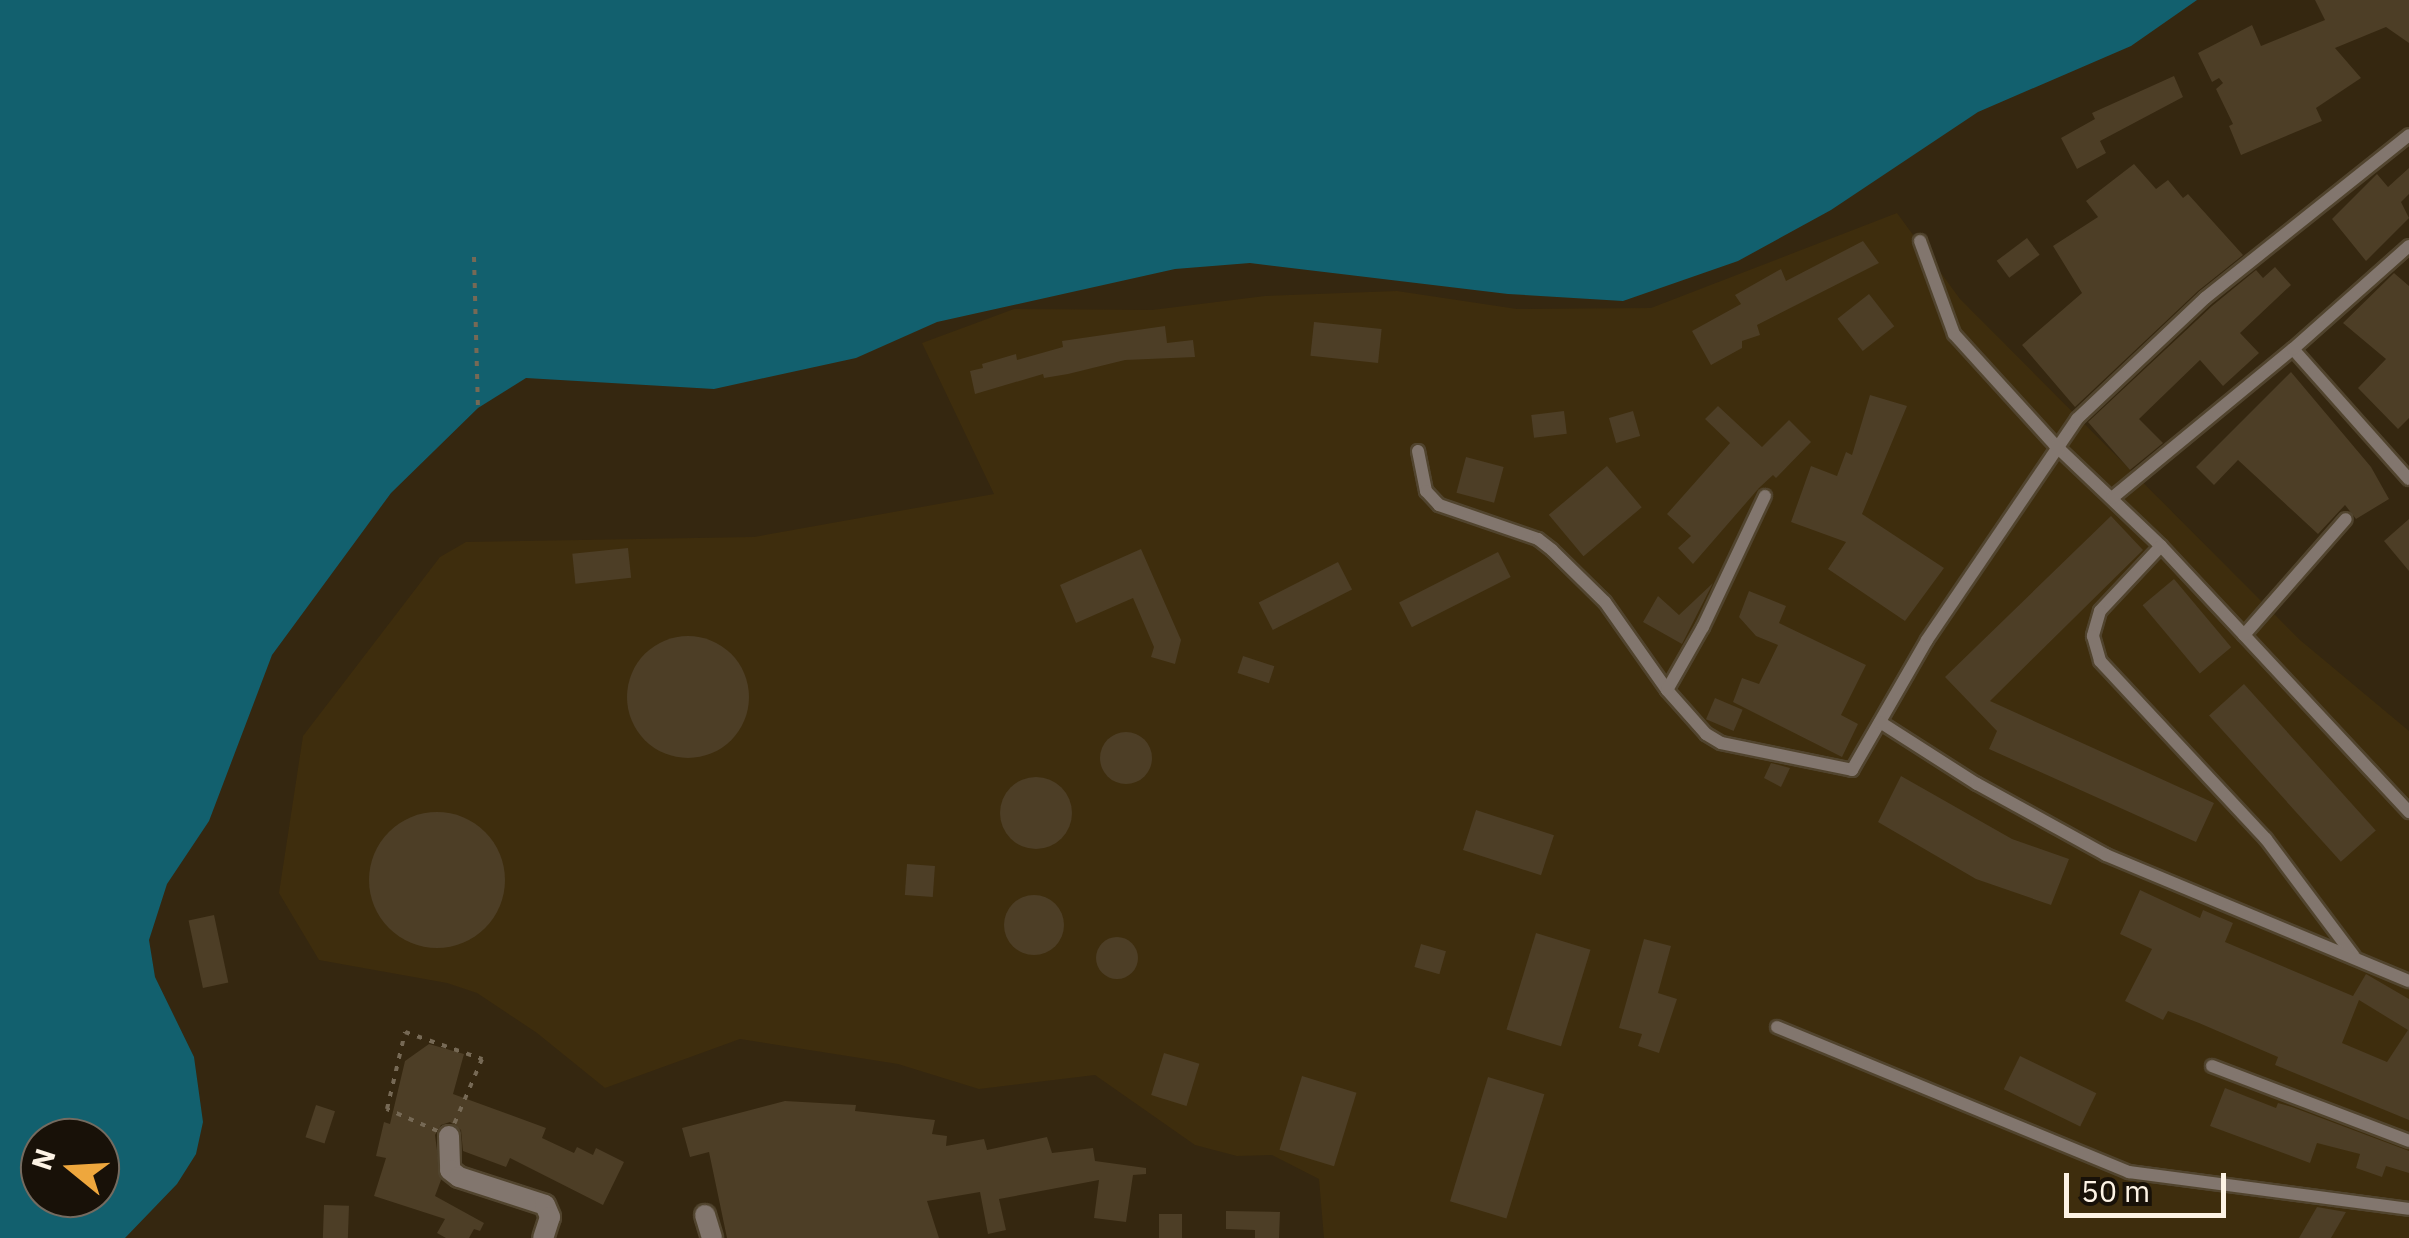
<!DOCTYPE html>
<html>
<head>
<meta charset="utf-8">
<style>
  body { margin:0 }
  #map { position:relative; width:2409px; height:1238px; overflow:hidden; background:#352710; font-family:"IBM Plex Sans",sans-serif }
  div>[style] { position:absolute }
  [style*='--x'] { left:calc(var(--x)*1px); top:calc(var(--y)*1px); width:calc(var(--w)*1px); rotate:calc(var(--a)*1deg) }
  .built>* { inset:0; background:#3e2d0d }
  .water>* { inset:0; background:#12606e }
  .building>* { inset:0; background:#4d3e26; transform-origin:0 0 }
  .round { border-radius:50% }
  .path>* { height:4px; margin-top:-2px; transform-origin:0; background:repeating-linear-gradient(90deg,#766955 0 5px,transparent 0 13px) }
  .roads { filter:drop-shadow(2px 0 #51442e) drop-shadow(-2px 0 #51442e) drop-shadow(0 2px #51442e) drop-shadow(0 -2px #51442e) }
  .lane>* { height:12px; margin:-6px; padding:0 6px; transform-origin:6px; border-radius:6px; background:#82766e }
  .street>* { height:20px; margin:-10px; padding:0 10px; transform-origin:10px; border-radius:10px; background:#82766e }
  span { translate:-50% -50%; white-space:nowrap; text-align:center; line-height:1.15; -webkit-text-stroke:8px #181108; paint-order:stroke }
  .north { position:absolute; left:20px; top:1118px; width:100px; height:100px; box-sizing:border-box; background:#181108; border:2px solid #746b60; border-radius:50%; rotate:288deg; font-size:28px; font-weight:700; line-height:40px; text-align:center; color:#fdf3e5 }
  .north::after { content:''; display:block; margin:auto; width:35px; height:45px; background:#eea73d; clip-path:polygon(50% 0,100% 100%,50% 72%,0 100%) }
  .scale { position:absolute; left:2064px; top:1173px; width:162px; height:45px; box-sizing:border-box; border:5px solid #fdf3e5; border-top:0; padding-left:12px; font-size:30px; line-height:35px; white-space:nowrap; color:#fdf3e5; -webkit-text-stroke:8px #181108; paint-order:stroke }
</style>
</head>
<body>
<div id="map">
  <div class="built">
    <i style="clip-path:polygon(1897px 213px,1960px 299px,2300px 640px,2409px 731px,2409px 1238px,1324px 1238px,1319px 1179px,1272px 1155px,1237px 1156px,1195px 1145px,1095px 1075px,979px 1089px,898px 1064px,740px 1039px,605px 1088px,537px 1033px,477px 993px,447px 983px,319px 960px,279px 893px,303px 736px,440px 557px,466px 542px,754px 537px,994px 494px,922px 343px,1014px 309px,1152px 310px,1265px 296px,1397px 291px,1517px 309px,1651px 308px)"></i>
  </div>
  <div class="water">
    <i style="clip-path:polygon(evenodd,0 0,2197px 0,2131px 46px,1978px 112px,1831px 210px,1738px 261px,1623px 301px,1508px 294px,1250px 263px,1175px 269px,937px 322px,856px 358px,714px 389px,526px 378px,478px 408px,391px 493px,272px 655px,209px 821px,167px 884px,149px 940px,155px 977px,194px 1057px,203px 1122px,196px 1154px,177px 1184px,125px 1238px,0 1238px,0 0,40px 1138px,100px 1138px,100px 1198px,40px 1198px,40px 1138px)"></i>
  </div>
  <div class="building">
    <i style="clip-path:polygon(2315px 0,2409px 0,2409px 43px,2386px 27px,2335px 48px,2361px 78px,2316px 108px,2322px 121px,2241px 155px,2229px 126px,2233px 124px,2216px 89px,2223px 83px,2219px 78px,2212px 82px,2198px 53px,2252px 25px,2261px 46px,2325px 20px)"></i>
    <i style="clip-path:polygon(2174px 76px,2183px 97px,2100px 141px,2106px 153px,2077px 169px,2061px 138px,2095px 119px,2092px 113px)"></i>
    <i style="clip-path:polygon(2134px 164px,2156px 189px,2168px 180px,2183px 198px,2188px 194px,2243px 255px,2198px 291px,2075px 407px,2022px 345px,2082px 293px,2053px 246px,2098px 217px,2086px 201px)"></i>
    <i style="clip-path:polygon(2409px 168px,2409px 194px,2401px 202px,2409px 218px,2366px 261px,2332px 219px,2377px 174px,2388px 187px)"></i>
    <i style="left:2027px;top:238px;width:21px;height:38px;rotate:53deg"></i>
    <i style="clip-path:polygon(1863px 241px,1879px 263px,1757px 325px,1760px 335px,1742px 341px,1742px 348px,1711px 365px,1692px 331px,1741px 304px,1735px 295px,1781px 269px,1786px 281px)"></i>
    <i style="clip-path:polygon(2275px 267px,2291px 285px,2240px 333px,2259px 353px,2223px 386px,2200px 360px,2139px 419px,2163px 443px,2130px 470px,2088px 422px,2212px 306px,2256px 270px,2263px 278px)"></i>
    <i style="clip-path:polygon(2394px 273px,2409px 286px,2409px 418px,2398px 429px,2358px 388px,2386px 359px,2343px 323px)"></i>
    <i style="left:1869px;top:294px;width:41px;height:40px;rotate:52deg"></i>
    <i style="left:1314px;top:322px;width:68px;height:34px;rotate:6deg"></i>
    <i style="clip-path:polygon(1165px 326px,1167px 343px,1193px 340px,1195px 357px,1125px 360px,1068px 374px,1044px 378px,1043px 374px,975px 394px,970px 371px,983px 368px,982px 364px,1016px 354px,1017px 360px,1063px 347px,1062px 341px)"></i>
    <i style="clip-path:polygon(2291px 372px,2371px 467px,2389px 499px,2356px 519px,2345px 505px,2318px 534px,2238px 460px,2214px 485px,2196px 467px)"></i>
    <i style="clip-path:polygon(1870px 395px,1907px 406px,1862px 514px,1944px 568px,1905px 621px,1828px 569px,1846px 542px,1791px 522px,1811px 466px,1837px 476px,1846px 452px,1852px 455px)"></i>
    <i style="clip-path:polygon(1718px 406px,1762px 447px,1789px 420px,1811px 442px,1776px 478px,1773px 475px,1759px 488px,1693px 564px,1678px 548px,1691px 536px,1667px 514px,1730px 443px,1705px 419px)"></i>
    <i style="left:1564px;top:411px;width:23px;height:33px;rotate:83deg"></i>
    <i style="left:1633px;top:411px;width:26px;height:25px;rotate:74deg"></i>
    <i style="left:1466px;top:457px;width:39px;height:37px;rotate:15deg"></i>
    <i style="left:1607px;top:466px;width:54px;height:76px;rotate:50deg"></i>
    <i style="clip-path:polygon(2111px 516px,2143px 550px,1990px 701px,2214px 803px,2196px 842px,1989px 749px,1997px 731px,1945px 677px)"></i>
    <i style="clip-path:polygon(2409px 519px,2409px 571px,2384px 541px)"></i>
    <i style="left:628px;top:548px;width:30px;height:56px;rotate:84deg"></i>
    <i style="clip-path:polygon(1141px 549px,1181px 640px,1175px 664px,1151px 657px,1154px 647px,1133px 598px,1076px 623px,1060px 585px)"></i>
    <i style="left:1498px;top:552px;width:28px;height:111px;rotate:63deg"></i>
    <i style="left:1338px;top:562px;width:31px;height:89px;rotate:63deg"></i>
    <i style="left:2174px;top:579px;width:89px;height:41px;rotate:50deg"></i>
    <i style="clip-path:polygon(1713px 583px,1682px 644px,1643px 622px,1658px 596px,1679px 615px)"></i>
    <i style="clip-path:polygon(1749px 591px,1786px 606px,1779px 623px,1866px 665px,1841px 715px,1858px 724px,1842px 757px,1733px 702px,1742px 678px,1759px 684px,1778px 645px,1756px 636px,1739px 617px)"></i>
    <i class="round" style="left:627px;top:636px;width:122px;height:122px"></i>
    <i style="left:1243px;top:656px;width:33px;height:18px;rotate:18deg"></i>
    <i style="left:2244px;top:684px;width:197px;height:47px;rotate:48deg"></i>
    <i style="left:1715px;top:698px;width:30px;height:23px;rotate:23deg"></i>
    <i class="round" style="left:1100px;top:732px;width:52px;height:52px"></i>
    <i style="clip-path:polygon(1771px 763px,1790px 768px,1781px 787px,1764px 778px)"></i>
    <i style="clip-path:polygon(1901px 776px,2012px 839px,2069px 859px,2051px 905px,1976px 879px,1878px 822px)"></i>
    <i class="round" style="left:1000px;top:777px;width:72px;height:72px"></i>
    <i style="left:1476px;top:810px;width:82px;height:42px;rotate:18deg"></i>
    <i class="round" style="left:369px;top:812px;width:136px;height:136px"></i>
    <i style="left:907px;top:864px;width:28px;height:31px;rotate:4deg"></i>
    <i style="clip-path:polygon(evenodd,2140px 890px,2200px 918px,2203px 910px,2233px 923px,2225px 942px,2353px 996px,2366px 974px,2409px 999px,2409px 1120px,2275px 1065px,2278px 1057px,2199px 1023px,2168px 1011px,2163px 1020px,2125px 1001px,2152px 949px,2120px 934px,2140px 890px,2359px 1000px,2408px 1030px,2387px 1062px,2342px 1043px,2359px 1000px)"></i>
    <i class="round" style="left:1004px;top:895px;width:60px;height:60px"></i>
    <i style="left:214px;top:915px;width:69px;height:26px;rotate:78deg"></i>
    <i style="left:1536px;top:933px;width:57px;height:101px;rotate:17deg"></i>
    <i class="round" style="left:1096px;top:937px;width:42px;height:42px"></i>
    <i style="clip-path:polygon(1644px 939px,1671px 946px,1658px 993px,1677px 999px,1659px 1053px,1638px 1046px,1642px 1034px,1619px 1028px)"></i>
    <i style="left:1421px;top:944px;width:26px;height:24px;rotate:16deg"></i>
    <i style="clip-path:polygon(429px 1044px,464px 1054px,453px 1094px,546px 1128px,542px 1138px,574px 1153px,577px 1147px,593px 1155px,596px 1148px,624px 1162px,603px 1205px,510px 1158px,506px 1167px,463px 1151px,461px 1130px,450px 1122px,441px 1125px,435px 1135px,441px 1180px,435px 1196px,484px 1223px,480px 1231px,474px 1229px,469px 1238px,446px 1238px,437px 1233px,445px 1219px,374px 1196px,386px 1158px,376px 1156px,384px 1122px,390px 1124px,405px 1061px)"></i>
    <i style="left:1164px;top:1053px;width:37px;height:44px;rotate:17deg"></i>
    <i style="left:2020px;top:1056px;width:85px;height:37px;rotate:26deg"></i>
    <i style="left:1302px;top:1076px;width:57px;height:77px;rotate:17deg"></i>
    <i style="left:1488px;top:1077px;width:59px;height:130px;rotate:17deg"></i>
    <i style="clip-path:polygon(2225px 1088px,2276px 1108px,2278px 1103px,2292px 1107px,2409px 1151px,2409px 1173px,2386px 1166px,2382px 1177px,2356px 1168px,2360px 1154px,2317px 1143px,2310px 1163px,2210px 1126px)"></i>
    <i style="clip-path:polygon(785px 1101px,856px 1105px,855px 1111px,935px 1120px,932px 1134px,947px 1136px,946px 1146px,984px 1139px,987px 1150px,1047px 1137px,1052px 1153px,1093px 1148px,1095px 1161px,1146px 1168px,1146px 1174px,1133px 1175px,1126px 1222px,1094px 1218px,1099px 1180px,999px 1199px,1006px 1230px,988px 1234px,980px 1192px,927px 1201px,939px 1238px,727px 1238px,709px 1152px,690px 1157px,682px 1128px)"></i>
    <i style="left:316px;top:1105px;width:20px;height:34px;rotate:18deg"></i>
    <i style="left:324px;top:1205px;width:25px;height:33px;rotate:2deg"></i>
    <i style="clip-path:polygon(2317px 1207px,2346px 1212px,2331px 1238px,2299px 1238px)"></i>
    <i style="clip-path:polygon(1226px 1211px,1280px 1212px,1279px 1238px,1255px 1238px,1255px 1230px,1226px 1229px)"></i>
    <i style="left:1159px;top:1214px;width:23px;height:24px"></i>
  </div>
  <div class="path">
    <i style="--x:474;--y:257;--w:151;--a:88.5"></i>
    <i style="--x:405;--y:1032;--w:82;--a:19.3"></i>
    <i style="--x:482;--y:1059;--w:84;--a:113.2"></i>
    <i style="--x:449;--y:1136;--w:68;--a:-156.5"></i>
    <i style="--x:387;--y:1109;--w:79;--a:-76.8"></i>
  </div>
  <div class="roads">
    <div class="lane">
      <i style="--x:1920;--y:241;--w:99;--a:69.9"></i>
      <i style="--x:1954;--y:334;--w:150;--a:47.7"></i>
      <i style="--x:2055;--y:445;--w:146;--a:43.6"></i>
      <i style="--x:2161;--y:546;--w:364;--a:47"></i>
      <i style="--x:2293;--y:349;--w:174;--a:48.3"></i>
      <i style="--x:1418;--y:451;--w:41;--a:78.7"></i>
      <i style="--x:1426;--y:491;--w:19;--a:47"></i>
      <i style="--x:1439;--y:505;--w:105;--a:19"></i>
      <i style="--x:1538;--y:539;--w:18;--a:38"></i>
      <i style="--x:1552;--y:550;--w:74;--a:44.5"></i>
      <i style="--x:1605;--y:602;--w:108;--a:54.8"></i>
      <i style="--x:1667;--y:690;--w:59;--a:48.4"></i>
      <i style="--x:1706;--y:734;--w:17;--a:31"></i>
      <i style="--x:1721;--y:743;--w:134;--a:11.6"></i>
      <i style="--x:1852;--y:770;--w:150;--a:-60"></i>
      <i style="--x:1927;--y:640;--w:267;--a:-55.8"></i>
      <i style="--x:2077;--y:419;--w:176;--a:-43.4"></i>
      <i style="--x:2205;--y:298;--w:261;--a:-38.6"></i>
      <i style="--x:2112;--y:498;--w:234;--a:-39.5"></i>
      <i style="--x:2293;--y:349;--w:155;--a:-41.6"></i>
      <i style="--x:2161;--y:546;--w:89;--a:133.2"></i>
      <i style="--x:2100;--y:611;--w:26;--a:106"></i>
      <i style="--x:2093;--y:636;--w:26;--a:74"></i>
      <i style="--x:2100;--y:661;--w:243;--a:47"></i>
      <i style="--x:2266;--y:839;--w:146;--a:53.1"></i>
      <i style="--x:2244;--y:635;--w:154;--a:-48.7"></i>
      <i style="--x:1667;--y:690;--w:73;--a:-60.3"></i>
      <i style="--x:1703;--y:627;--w:145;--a:-64.7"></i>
      <i style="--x:1880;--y:722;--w:115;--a:32.6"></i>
      <i style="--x:1977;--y:784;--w:147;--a:28.8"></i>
      <i style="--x:2106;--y:855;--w:328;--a:22.6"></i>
      <i style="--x:1777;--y:1027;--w:381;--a:22.4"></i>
      <i style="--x:2129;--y:1172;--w:282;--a:7.5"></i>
      <i style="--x:2212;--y:1066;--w:211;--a:20.8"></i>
    </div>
    <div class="street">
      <i style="--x:449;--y:1136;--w:34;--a:88"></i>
      <i style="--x:450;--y:1170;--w:11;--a:38"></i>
      <i style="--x:459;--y:1177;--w:90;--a:18"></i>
      <i style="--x:545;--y:1205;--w:13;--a:67"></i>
      <i style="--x:550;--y:1217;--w:22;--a:108"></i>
      <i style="--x:705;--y:1215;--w:24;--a:73"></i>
    </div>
  </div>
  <div class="north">N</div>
  <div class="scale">50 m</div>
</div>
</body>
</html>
